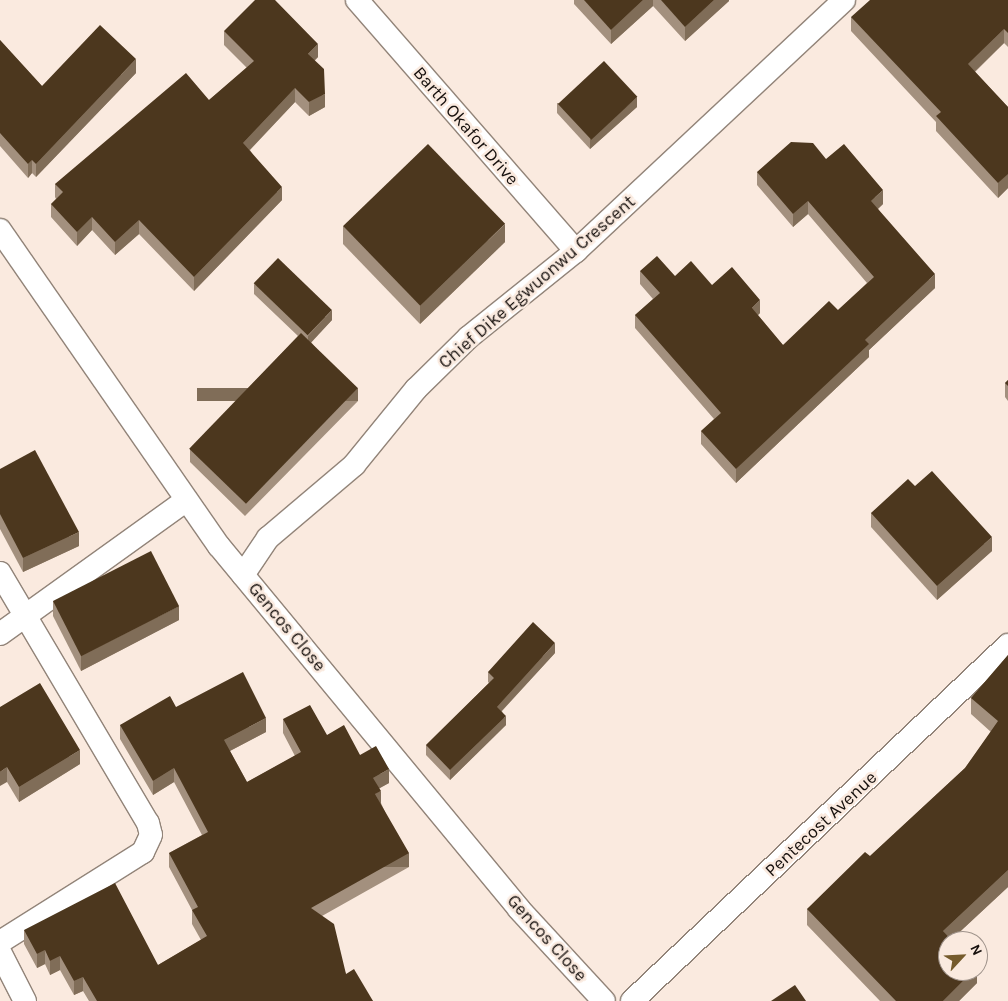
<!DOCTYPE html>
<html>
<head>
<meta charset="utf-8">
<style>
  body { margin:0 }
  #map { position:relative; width:1008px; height:1001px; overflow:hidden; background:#faeadf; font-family:Karla,sans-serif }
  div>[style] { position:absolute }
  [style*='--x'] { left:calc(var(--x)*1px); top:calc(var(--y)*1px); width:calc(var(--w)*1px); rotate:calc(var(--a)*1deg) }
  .roads { filter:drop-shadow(1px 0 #928479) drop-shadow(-1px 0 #928479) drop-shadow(0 1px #928479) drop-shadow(0 -1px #928479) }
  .street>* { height:22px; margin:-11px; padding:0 11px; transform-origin:11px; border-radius:11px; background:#fff }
  .wall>* { inset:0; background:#a3907e }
  .shaded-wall>* { inset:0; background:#806d58; transform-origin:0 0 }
  .building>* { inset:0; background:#4c371e; transform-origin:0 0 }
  span { translate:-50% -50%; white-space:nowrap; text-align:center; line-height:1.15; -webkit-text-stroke:5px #faeadf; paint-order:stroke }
  .street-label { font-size:18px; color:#16100d }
  .north { position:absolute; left:938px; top:931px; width:50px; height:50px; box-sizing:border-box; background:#faeadf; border:1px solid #9f938b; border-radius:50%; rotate:65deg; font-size:14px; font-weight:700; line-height:20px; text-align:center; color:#16100d }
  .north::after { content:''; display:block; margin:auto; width:18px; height:22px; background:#755b2c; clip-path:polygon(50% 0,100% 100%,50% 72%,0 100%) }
</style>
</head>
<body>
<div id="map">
  <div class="roads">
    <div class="street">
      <i style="--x:357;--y:0;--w:333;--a:48.9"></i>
      <i style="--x:0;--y:230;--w:384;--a:55.3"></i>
      <i style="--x:219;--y:546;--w:471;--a:50.4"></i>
      <i style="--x:519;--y:909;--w:125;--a:47.3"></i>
      <i style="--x:0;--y:573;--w:291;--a:59.4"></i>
      <i style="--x:148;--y:823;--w:12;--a:76"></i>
      <i style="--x:151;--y:835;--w:19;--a:115"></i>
      <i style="--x:143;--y:852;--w:169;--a:147.8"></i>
      <i style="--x:243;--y:575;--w:45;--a:-56"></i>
      <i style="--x:268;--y:538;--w:113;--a:-40.3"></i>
      <i style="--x:354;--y:465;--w:98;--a:-50.8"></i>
      <i style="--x:416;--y:389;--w:74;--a:-44.5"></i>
      <i style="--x:469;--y:337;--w:137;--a:-38.8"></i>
      <i style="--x:576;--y:251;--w:367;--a:-43.1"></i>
      <i style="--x:0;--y:634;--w:228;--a:-35.7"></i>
      <i style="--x:0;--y:952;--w:55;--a:63"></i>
      <i style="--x:632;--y:1001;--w:518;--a:-43.43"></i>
    </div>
  </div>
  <div class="wall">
    <i style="clip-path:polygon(574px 0,729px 0,729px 1px,685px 41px,653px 6px,611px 44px,574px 4px)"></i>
    <i style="clip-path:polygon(1008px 0,1008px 47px,1004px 43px,975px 72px,1008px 107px,1008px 188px,998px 198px,936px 131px,936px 122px,851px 31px,851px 17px)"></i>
    <i style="clip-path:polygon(224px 31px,318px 57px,315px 60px,325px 107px,309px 116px,295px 102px,250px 150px,282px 200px,194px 291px,139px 234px,115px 255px,92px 230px,77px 246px,51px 217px,51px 204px,56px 199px,55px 197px,55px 184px,209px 100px,247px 68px,224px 45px)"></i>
    <i style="clip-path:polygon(0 40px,42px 86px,136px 73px,36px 177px,32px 173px,28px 178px,0 146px)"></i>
    <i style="clip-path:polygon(557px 103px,637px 107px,590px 149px,557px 113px)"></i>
    <i style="clip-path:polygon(826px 159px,883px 204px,878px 209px,935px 288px,869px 350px,869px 357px,736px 483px,701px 444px,701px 431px,714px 419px,635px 328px,635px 315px,653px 299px,640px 284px,640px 271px,675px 276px,712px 285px,760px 313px,758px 315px,783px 345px,838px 310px,867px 283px,808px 214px,793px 227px,757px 185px,757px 172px)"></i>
    <i style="clip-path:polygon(343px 226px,505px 242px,420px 324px,343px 244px)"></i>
    <i style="clip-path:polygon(254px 284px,332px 320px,311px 342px,358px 401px,245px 516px,190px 462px,190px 449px,298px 336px,254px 294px)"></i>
    <i style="clip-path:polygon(1008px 380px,1008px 401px,1005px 397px,1005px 383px)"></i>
    <i style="clip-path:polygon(0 469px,79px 546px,23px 572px,0 529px)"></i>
    <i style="clip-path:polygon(915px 486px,992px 551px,937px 600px,871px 527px,871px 513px)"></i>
    <i style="clip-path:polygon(53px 601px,179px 620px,81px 671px,53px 616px)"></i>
    <i style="clip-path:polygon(555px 653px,502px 711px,506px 725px,450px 780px,426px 755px,426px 745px,489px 683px,488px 682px,488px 672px)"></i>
    <i style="clip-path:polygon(1008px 655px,1008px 887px,951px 940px,977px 971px,977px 983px,959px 1001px,880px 1001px,807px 925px,807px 909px,870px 856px,965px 768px,991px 732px,971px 714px,971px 698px)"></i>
    <i style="clip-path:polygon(0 707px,80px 764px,19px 802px,7px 782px)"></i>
    <i style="clip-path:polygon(176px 707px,266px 732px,230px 751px,247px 782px,295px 756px,283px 733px,283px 719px,327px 735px,360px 755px,389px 783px,379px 788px,381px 803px,409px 867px,322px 916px,346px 974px,373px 1001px,89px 1001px,83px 991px,74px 995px,60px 970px,50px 975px,45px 964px,37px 968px,24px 944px,24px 930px,158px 965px,201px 940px,192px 924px,192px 910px,169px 867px,169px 853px,202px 835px,174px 782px,153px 795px,120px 739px,120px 725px)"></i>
  </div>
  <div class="shaded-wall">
    <i style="clip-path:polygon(643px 0,653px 0,653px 6px,611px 44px,611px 30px)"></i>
    <i style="clip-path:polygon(714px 0,729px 0,729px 1px,685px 41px,685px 27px)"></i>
    <i style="clip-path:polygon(1004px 29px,1004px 43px,968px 78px,968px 64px)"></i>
    <i style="clip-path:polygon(318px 44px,318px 57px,308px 67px,308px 54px)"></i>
    <i style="clip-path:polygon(136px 59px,136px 73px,36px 177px,36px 164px)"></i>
    <i style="clip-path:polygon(295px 88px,295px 102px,243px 157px,243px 143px)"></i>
    <i style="clip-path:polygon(325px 94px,325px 107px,309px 116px,309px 102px)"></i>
    <i style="clip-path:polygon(637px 97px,637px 107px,590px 149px,590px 139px)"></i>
    <i style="clip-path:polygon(32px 160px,32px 173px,28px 178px,28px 164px)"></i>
    <i style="clip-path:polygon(1008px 173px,1008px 188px,998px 198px,998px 183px)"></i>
    <i style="clip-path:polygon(282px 187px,282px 200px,194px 291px,194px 277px)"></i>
    <i style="clip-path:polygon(883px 190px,883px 204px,871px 215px,871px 201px)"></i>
    <i style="clip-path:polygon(808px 201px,808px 214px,793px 227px,793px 214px)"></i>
    <i style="clip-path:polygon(92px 217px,92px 230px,77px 246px,77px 232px)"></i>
    <i style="clip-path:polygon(139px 220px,139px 234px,115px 255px,115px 242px)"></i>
    <i style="clip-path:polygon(505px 224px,505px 242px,420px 324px,420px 306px)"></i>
    <i style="clip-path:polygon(935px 274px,935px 288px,869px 350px,869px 357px,736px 483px,736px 469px,865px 340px)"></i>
    <i style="clip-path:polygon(760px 300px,760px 313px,752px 321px,752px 308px)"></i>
    <i style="clip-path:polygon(332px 310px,332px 320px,308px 346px,308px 336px)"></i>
    <i style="left:358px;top:388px;width:13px;height:161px;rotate:90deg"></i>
    <i style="clip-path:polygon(79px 532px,79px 546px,23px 572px,23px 558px)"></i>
    <i style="clip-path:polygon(992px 537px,992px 551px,937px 600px,937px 586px)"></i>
    <i style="clip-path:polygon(179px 606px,179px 620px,81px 671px,81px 656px)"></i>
    <i style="clip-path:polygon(555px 643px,555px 653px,497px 716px,497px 707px)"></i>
    <i style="clip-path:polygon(506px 716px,506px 725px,450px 780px,450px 770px)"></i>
    <i style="clip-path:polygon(266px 718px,266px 732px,224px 754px,224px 740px)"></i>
    <i style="clip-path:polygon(80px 750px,80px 764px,19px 802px,19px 787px)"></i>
    <i style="clip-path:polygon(7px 767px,7px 782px,0 786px,0 772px)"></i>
    <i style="clip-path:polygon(174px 768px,174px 782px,153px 795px,153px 781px)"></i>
    <i style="clip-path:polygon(389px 769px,389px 783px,373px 792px,373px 778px)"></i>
    <i style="clip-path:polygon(381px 791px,381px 805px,375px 794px)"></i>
    <i style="left:409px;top:853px;width:14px;height:112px;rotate:90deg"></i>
    <i style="clip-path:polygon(1008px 870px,1008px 887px,950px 941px,943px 931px)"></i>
    <i style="clip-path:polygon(45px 950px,45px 964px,37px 968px,37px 954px)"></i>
    <i style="clip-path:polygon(60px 956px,60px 970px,50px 975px,50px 961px)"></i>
    <i style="clip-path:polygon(973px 971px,977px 971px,977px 983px,959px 1001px,943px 1001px)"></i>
    <i style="clip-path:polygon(83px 977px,83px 991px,74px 995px,74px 981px)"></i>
  </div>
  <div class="building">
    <i style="clip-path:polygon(255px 0,275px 0,318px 44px,308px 54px,324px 69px,325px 94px,309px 102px,295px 88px,243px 143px,282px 187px,194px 277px,139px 220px,115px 242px,92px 217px,77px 232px,51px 204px,63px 192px,55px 184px,186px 73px,209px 100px,254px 61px,224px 31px)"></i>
    <i style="clip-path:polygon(584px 0,643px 0,611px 30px)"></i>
    <i style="clip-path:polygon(661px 0,714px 0,685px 27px)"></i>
    <i style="clip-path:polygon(870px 0,1008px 0,1008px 33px,1004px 29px,968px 64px,1008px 107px,1008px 174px,998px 183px,936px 116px,941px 112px,851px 17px)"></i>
    <i style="clip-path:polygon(100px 25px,136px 59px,36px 164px,32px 160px,28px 164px,0 133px,0 40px,42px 86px)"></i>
    <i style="left:604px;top:61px;width:49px;height:63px;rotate:47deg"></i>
    <i style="clip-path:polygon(791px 142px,813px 143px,826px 159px,844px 144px,883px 190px,871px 201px,935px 274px,865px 340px,869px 344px,736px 469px,701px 431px,721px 413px,635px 315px,660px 293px,640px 271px,657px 256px,675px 276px,691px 261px,712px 285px,732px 267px,760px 300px,752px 308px,783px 345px,829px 301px,838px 310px,874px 277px,808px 201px,793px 214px,757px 172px)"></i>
    <i style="left:428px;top:144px;width:111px;height:118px;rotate:46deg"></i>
    <i style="left:278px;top:258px;width:75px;height:35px;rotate:44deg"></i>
    <i style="left:301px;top:333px;width:79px;height:161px;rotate:44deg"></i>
    <i style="clip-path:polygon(1008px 380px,1008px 386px,1005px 383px)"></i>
    <i style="clip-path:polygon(35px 450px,79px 532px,23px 558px,0 514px,0 469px)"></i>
    <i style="clip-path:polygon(932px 471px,992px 537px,937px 586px,871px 513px,908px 479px,915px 486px)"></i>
    <i style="left:151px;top:551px;width:62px;height:110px;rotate:63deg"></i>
    <i style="clip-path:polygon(533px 622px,555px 643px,497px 707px,506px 716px,450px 770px,426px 745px,494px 678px,488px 672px)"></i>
    <i style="clip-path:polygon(1008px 655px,1008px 870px,943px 931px,952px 941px,948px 941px,948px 971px,973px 971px,943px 1001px,896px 1001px,807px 909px,865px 852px,870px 856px,965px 768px,998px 721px,971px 698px)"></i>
    <i style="clip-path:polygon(243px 672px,266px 718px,224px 740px,247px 782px,301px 752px,283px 719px,310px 705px,327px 735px,344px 725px,360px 755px,376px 746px,389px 769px,373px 778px,381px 791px,375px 794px,409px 853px,311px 908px,334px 924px,346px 974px,354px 969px,373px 1001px,97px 1001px,83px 977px,74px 981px,60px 956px,50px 961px,45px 950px,37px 954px,24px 930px,115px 883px,158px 965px,207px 936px,192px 910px,198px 907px,169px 853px,208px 832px,174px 768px,153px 781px,120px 725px,170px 696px,176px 707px)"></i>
    <i style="clip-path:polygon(40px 683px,80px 750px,19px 787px,7px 767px,0 772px,0 707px)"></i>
    <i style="clip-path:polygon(795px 985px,806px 1001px,771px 1001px)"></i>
  </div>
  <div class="street-label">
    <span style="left:466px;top:126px;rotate:49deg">Barth Okafor Drive</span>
    <span style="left:537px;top:282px;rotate:-41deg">Chief Dike Egwuonwu Crescent</span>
    <span style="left:287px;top:627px;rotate:50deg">Gencos Close</span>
    <span style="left:821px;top:824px;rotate:-43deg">Pentecost Avenue</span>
    <span style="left:547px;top:938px;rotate:48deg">Gencos Close</span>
  </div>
  <div class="north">N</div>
</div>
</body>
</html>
